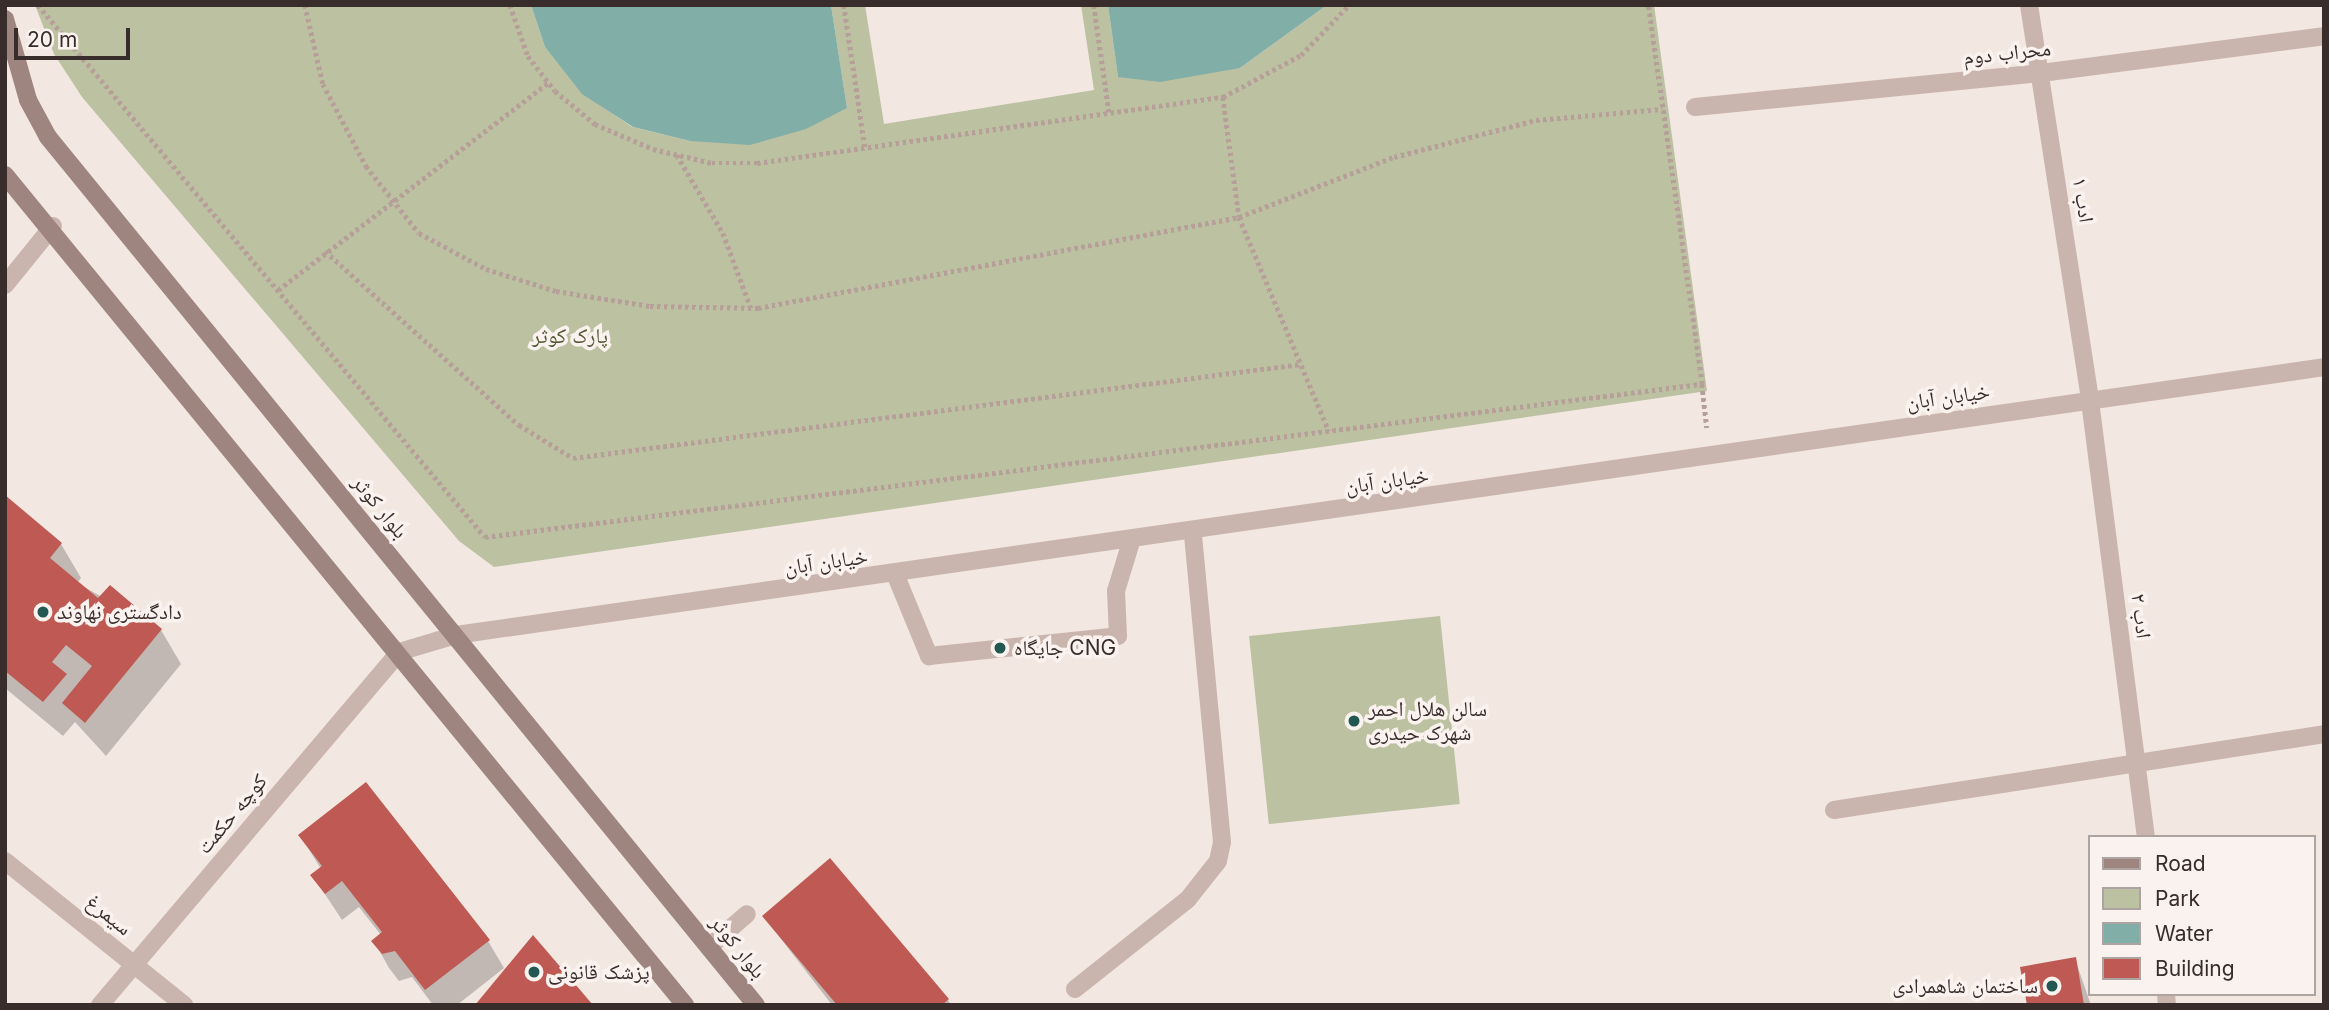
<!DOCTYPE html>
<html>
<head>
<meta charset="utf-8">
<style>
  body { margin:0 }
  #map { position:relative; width:2329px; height:1010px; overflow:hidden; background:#f2e7e1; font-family:Inter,"Noto Naskh Arabic",sans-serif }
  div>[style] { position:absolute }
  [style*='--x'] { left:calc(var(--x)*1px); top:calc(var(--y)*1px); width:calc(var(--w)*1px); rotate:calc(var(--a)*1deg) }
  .green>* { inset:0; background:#bcc1a2; transform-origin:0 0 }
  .water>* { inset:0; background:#82aea8 }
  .shadow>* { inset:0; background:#0003 }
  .building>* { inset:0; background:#be5a53 }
  .path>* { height:4.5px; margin-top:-2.25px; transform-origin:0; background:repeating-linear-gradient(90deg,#b69f98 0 3.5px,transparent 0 7px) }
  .service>* { height:18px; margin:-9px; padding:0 9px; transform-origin:9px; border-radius:9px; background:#cab5ae }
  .minor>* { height:18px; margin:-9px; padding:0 9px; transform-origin:9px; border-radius:9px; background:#cab5ae }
  .tertiary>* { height:18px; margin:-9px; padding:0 9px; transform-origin:9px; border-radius:9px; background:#cab5ae }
  .secondary>* { height:18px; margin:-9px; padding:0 9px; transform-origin:9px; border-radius:9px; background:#9e857f }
  .dots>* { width:19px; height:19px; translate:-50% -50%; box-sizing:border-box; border:4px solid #faf2ee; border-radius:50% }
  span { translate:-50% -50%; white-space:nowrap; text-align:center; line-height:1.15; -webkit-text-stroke:7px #faf2ee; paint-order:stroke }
  .street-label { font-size:21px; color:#392d2c }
  .park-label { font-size:21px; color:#4f5631 }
  .poi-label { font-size:21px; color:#392d2c }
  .left { translate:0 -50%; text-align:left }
  .right { translate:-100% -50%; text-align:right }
  .frame { position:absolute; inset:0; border:7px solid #392d2c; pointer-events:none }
  .legend { position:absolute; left:2088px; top:835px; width:228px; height:161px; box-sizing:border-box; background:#faf2ee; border:2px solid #ada3a0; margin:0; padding:9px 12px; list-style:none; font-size:21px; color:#392d2c }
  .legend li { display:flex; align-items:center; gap:14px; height:35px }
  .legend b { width:35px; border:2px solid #ada3a0 }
  .scale { position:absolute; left:14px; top:28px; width:116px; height:32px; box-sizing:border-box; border:4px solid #392d2c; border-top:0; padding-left:9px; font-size:21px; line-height:24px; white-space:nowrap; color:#392d2c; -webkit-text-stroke:5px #faf2ee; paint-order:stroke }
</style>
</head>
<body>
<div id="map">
  <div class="green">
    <i style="clip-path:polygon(35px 5px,531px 5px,545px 47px,582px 93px,632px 127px,690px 141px,847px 108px,831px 5px,865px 5px,884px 124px,1094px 90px,1081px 5px,1108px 5px,1118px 77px,1240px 68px,1327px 5px,1654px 5px,1707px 391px,494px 567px,459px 541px,82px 97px,54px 54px)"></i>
    <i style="left:1440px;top:616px;width:189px;height:192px;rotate:84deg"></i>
  </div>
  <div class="water">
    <i style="clip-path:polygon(531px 5px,831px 5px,847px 108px,806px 129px,750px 145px,690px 141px,633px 127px,582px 94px,545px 47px)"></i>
    <i style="clip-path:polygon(1108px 5px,1327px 5px,1240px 68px,1160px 82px,1118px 77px)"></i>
  </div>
  <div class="shadow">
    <i style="clip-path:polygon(5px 499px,61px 544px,81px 578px,77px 583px,161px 630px,181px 664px,106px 756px,75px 722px,63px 736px,5px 688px)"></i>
    <i style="clip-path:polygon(300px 835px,488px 941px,504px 968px,457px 1005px,433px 1005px,412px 977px,399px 981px,389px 968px,374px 941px,381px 935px,359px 907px,342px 920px,313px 876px,321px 869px)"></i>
    <i style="clip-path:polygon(764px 917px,948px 1000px,951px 1005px,832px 1005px)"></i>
    <i style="clip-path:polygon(2075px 959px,2091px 1005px,2028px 1005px)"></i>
  </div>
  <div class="building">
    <i style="clip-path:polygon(5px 495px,62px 543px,50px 558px,98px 598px,110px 585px,162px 629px,85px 723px,62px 703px,92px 666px,66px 645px,52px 662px,67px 674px,43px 702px,5px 671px)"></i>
    <i style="clip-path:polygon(366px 782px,490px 940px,425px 990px,395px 951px,382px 954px,371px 941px,382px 932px,342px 881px,325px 894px,310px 875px,322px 866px,298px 835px)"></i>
    <i style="clip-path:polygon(830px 858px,949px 999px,942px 1005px,837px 1005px,762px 916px)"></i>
    <i style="clip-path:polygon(533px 935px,593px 1005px,475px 1005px)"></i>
    <i style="clip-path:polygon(2076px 957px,2084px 1005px,2027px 1005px,2020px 967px)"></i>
  </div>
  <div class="path">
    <i style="--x:38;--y:5;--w:695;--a:49.96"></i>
    <i style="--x:485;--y:537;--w:1227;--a:-7.17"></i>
    <i style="--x:1702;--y:384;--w:383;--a:-98.1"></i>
    <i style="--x:305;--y:5;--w:81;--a:77.2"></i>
    <i style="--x:323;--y:84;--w:93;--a:62.3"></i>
    <i style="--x:366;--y:166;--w:85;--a:51.7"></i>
    <i style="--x:419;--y:233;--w:76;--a:28.2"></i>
    <i style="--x:486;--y:269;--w:73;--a:17.4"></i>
    <i style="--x:556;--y:291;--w:95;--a:9.1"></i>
    <i style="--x:650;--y:306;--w:108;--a:1.1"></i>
    <i style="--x:758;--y:308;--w:490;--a:-10.7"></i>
    <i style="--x:1239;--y:217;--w:166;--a:-21.2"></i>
    <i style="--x:1394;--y:157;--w:147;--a:-14.6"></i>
    <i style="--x:1536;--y:120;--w:127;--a:-5"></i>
    <i style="--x:510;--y:5;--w:54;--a:70.6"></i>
    <i style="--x:528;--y:56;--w:44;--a:52.4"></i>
    <i style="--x:555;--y:91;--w:52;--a:39.5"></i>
    <i style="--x:595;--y:124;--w:63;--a:23.3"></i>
    <i style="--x:653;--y:149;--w:61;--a:13.3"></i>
    <i style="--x:712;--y:163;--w:45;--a:0"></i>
    <i style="--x:757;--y:163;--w:471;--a:-8.1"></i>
    <i style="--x:1223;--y:97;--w:89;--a:-28.3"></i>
    <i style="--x:1301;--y:55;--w:69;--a:-46.2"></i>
    <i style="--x:844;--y:5;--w:145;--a:81.6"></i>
    <i style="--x:1094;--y:5;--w:108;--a:82"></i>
    <i style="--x:1223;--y:97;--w:121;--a:82.4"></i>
    <i style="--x:1239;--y:217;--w:232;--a:67.2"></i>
    <i style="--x:677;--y:155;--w:91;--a:59.5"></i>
    <i style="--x:723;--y:233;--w:80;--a:69.5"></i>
    <i style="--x:325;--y:251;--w:261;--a:41.9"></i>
    <i style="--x:519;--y:425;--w:63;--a:31.4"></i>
    <i style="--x:573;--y:458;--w:734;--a:-7.36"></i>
    <i style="--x:278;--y:290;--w:340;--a:-37.5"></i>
    <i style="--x:1702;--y:384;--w:44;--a:83.5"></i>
  </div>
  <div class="service">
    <i style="--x:896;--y:576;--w:87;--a:67.6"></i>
    <i style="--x:929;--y:656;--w:190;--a:-6"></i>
    <i style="--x:1118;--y:636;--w:45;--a:-92.5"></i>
    <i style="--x:1116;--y:591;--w:51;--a:-73"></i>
    <i style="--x:709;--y:947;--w:50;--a:-41"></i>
    <i style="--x:1075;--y:989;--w:144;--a:-38.5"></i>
    <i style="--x:1188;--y:899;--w:48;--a:-51.7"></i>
    <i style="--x:1218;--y:861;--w:19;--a:-78"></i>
    <i style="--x:1222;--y:842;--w:310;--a:-95.4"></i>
  </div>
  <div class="minor">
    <i style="--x:2029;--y:5;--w:401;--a:81.2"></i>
    <i style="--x:2090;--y:401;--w:440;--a:82.7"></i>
    <i style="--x:1695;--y:107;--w:348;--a:-5.6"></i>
    <i style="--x:2041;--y:73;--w:285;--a:-7.4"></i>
    <i style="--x:5;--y:285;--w:76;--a:-50.9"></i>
    <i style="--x:1834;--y:810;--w:496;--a:-8.8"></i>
    <i style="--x:5;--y:861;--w:230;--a:38.8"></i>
    <i style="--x:2166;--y:994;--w:11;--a:85"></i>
  </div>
  <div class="tertiary">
    <i style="--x:100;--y:1005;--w:463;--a:-49.7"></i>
    <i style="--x:399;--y:652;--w:59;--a:-16.6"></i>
    <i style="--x:456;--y:635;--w:1887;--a:-8.16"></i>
  </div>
  <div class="secondary">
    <i style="--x:5;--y:19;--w:84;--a:74.1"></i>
    <i style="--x:28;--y:100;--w:42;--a:61.6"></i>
    <i style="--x:48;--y:137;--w:1120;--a:50.8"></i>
    <i style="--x:5;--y:175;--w:1073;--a:50.67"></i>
  </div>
  <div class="dots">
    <i style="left:43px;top:612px;background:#235852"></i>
    <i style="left:1000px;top:648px;background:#235852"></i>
    <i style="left:1354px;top:721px;background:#235852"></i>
    <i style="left:534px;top:972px;background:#235852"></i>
    <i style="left:2052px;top:986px;background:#235852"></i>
  </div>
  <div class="street-label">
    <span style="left:2007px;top:53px;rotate:-6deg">محراب دوم</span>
    <span style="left:2083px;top:200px;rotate:81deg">ادب ۱</span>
    <span style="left:1948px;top:397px;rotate:-8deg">خیابان آبان</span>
    <span style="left:1387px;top:481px;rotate:-8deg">خیابان آبان</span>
    <span style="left:380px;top:507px;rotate:51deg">بلوار کوثر</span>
    <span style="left:826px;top:562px;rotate:-8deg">خیابان آبان</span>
    <span style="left:2141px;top:616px;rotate:83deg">ادب ۲</span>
    <span style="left:232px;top:814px;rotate:-50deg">کوچه حکمت</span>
    <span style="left:109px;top:915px;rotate:39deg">سیمرغ</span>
    <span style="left:738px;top:947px;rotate:51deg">بلوار کوثر</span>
  </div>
  <div class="park-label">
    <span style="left:570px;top:336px">پارک کوثر</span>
  </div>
  <div class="poi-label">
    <span class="left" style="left:57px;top:612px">دادگستری نهاوند</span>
    <span class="left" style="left:1014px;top:648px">جایگاه CNG</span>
    <span class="left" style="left:1368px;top:721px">سالن هلال احمر<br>شهرک حیدری</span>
    <span class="left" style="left:548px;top:972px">پزشک قانونی</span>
    <span class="right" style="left:2038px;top:986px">ساختمان شاهمرادی</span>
  </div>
  <div class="frame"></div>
  <ul class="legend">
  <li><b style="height:9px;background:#9e857f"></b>Road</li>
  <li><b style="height:19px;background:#bcc1a2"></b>Park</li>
  <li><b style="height:19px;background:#82aea8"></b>Water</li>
  <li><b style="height:19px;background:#be5a53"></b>Building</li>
  </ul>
  <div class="scale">20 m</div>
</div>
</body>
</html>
